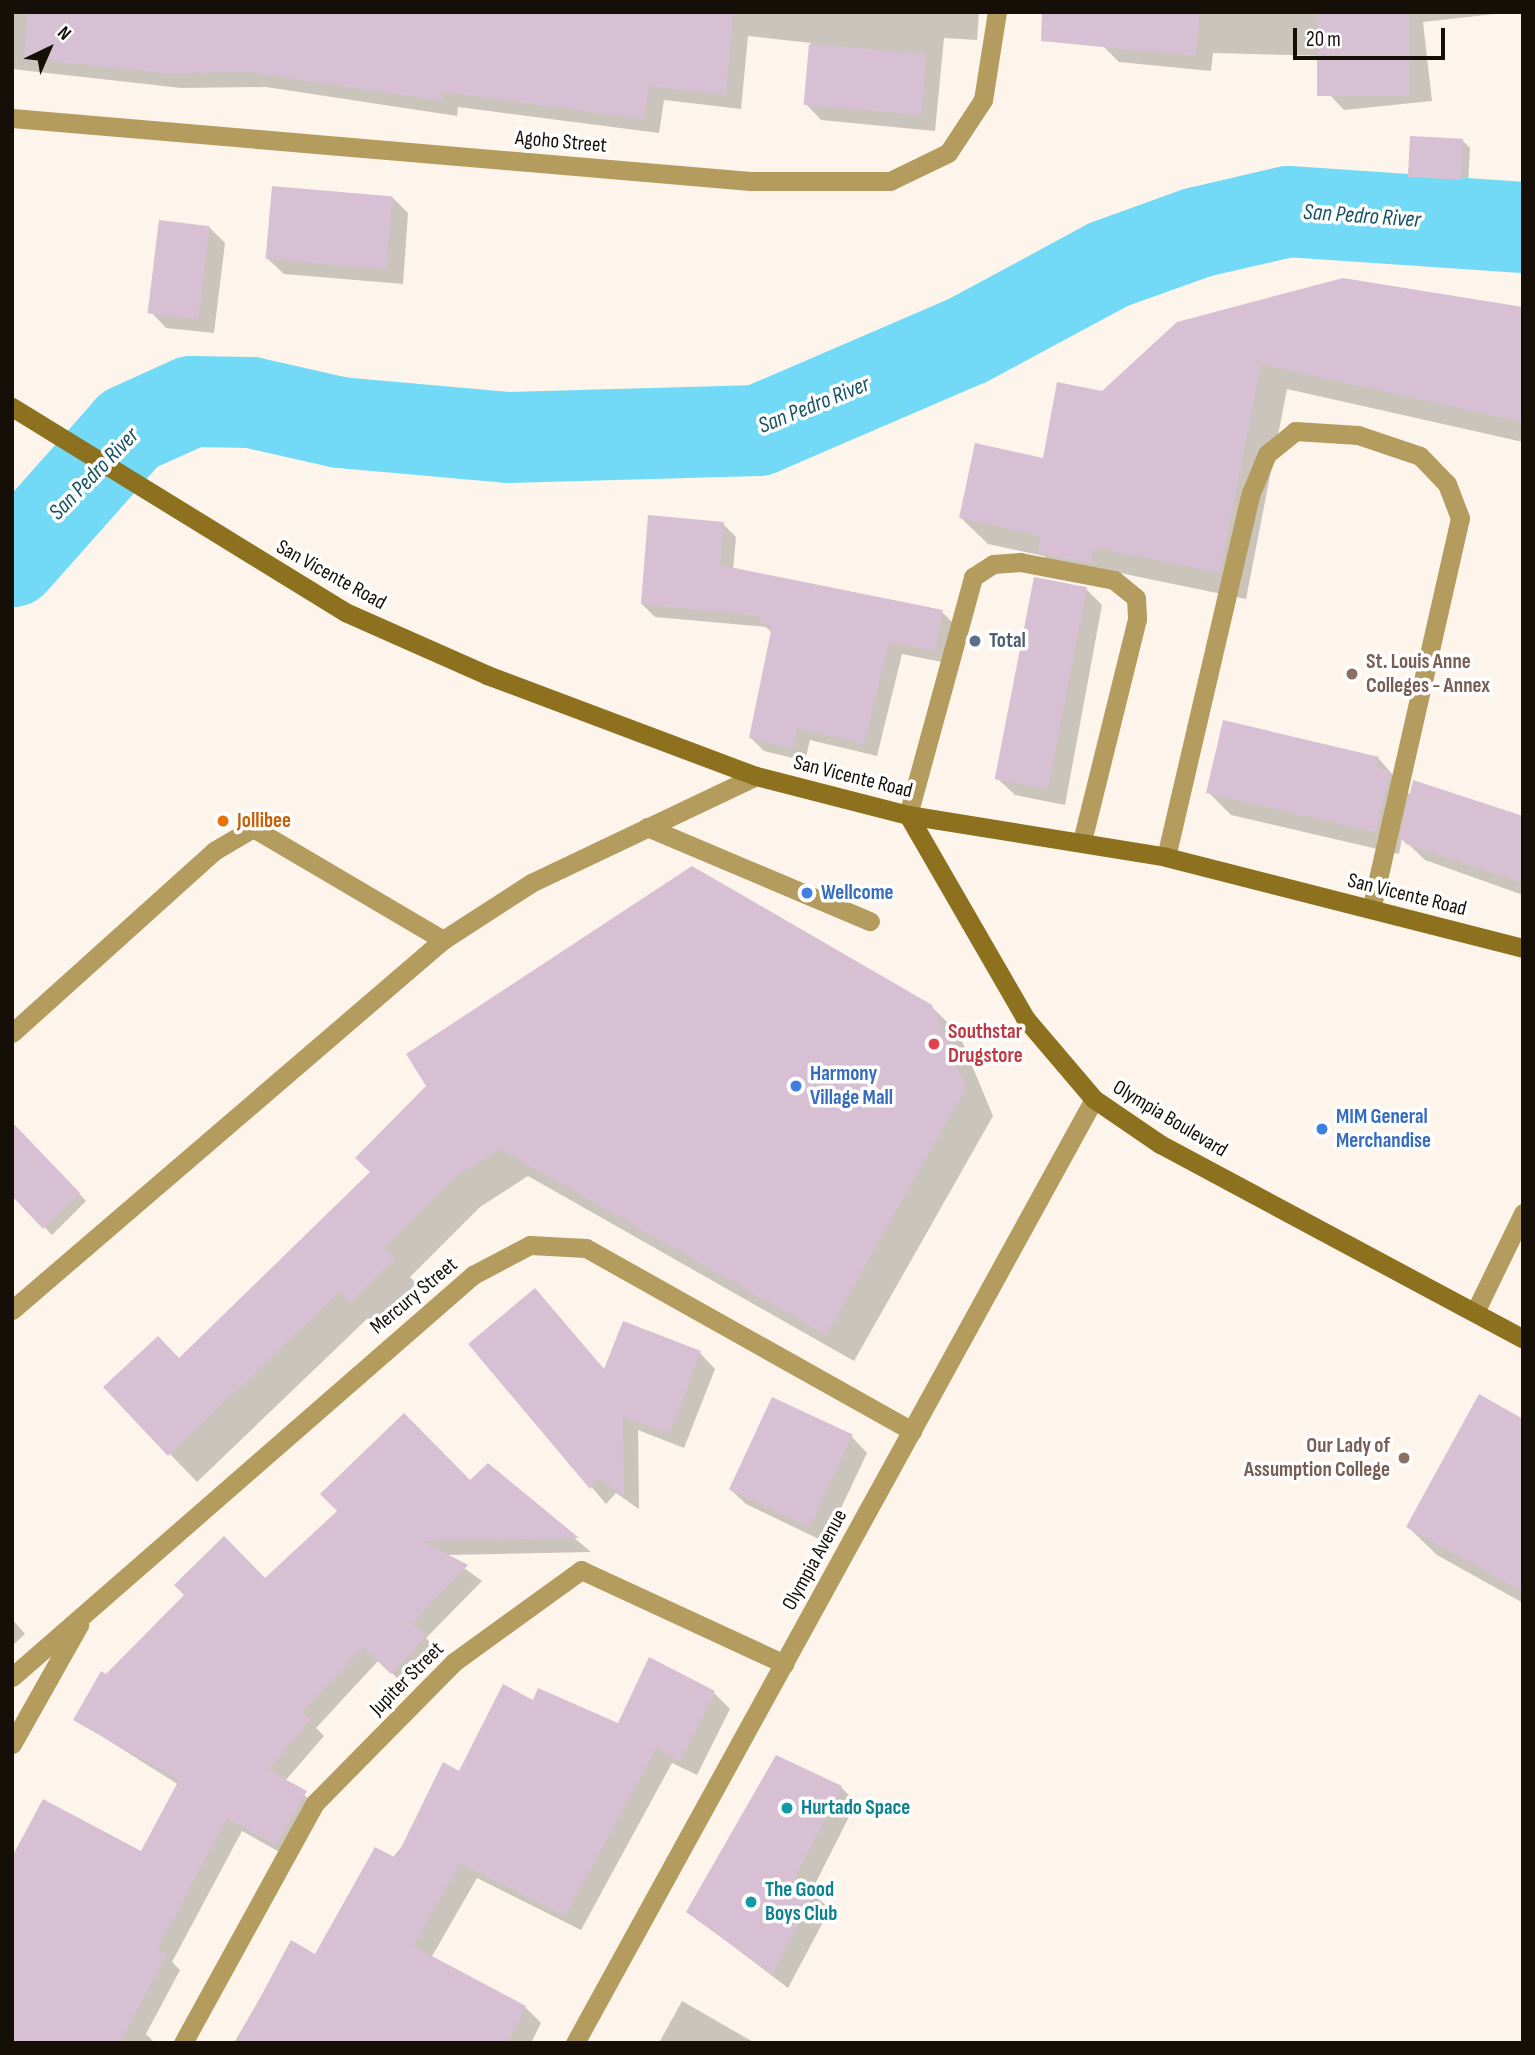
<!DOCTYPE html>
<html>
<head>
<meta charset="utf-8">
<style>
  body { margin:0 }
  #map { position:relative; width:1535px; height:2055px; overflow:hidden; background:#fdf5ec; font-family:"Sofia Sans Condensed",sans-serif }
  div>[style] { position:absolute }
  [style*='--x'] { left:calc(var(--x)*1px); top:calc(var(--y)*1px); width:calc(var(--w)*1px); rotate:calc(var(--a)*1deg) }
  .shadow>* { inset:0; background:#0003 }
  .river>* { height:91px; margin:-45.5px; padding:0 45.5px; transform-origin:45.5px; border-radius:45.5px; background:#72daf6 }
  .building>* { inset:0; background:#d7c0d3; transform-origin:0 0 }
  .service>* { height:19px; margin:-9.5px; padding:0 9.5px; transform-origin:9.5px; border-radius:9.5px; background:#b49c5f }
  .minor>* { height:19px; margin:-9.5px; padding:0 9.5px; transform-origin:9.5px; border-radius:9.5px; background:#b49c5f }
  .secondary>* { height:19px; margin:-9.5px; padding:0 9.5px; transform-origin:9.5px; border-radius:9.5px; background:#8d711e }
  .dots>* { width:19px; height:19px; translate:-50% -50%; box-sizing:border-box; border:4px solid #fff; border-radius:50% }
  span { translate:-50% -50%; white-space:nowrap; text-align:center; line-height:1.15; -webkit-text-stroke:7px #fff; paint-order:stroke }
  .street-label { font-size:21px; color:#150f07 }
  .service-label { font-size:21px; color:#4e5e75; font-weight:700 }
  .left { translate:0 -50%; text-align:left }
  .education-label { font-size:21px; color:#785e54; font-weight:700 }
  .right { translate:-100% -50%; text-align:right }
  .food-label { font-size:21px; color:#c56008; font-weight:700 }
  .shop-label { font-size:21px; color:#366cbe; font-weight:700 }
  .health-label { font-size:21px; color:#be3a42; font-weight:700 }
  .culture-label { font-size:21px; color:#0d838f; font-weight:700 }
  .water-label { font-size:23px; color:#175362; font-style:italic }
  .frame { position:absolute; inset:0; border:14px solid #150f07; pointer-events:none }
  .north { position:absolute; left:14px; top:14px; width:70px; height:70px; -webkit-text-stroke:5px #fff; paint-order:stroke; rotate:44deg; font-size:19px; font-weight:700; line-height:28px; text-align:center; color:#150f07 }
  .north::after { content:''; display:block; margin:auto; width:24px; height:32px; background:#150f07; clip-path:polygon(50% 0,100% 100%,50% 72%,0 100%) }
  .scale { position:absolute; left:1293px; top:28px; width:152px; height:32px; box-sizing:border-box; border:4px solid #150f07; border-top:0; padding-left:9px; font-size:21px; line-height:24px; white-space:nowrap; color:#150f07; -webkit-text-stroke:5px #fff; paint-order:stroke }
</style>
</head>
<body>
<div id="map">
  <div class="shadow">
    <i style="clip-path:polygon(12px 12px,979px 12px,977px 40px,944px 38px,935px 131px,821px 120px,806px 104px,811px 43px,748px 36px,741px 109px,664px 100px,659px 133px,458px 107px,457px 116px,266px 87px,181px 88px,12px 69px)"></i>
    <i style="clip-path:polygon(1039px 12px,1512px 12px,1423px 22px,1432px 101px,1344px 110px,1329px 94px,1324px 56px,1213px 53px,1211px 71px,1119px 62px,1103px 46px)"></i>
    <i style="clip-path:polygon(1462px 140px,1470px 148px,1468px 186px,1417px 184px,1410px 176px)"></i>
    <i style="clip-path:polygon(393px 198px,408px 213px,403px 284px,284px 274px,268px 259px)"></i>
    <i style="clip-path:polygon(209px 227px,225px 243px,214px 333px,166px 328px,151px 312px)"></i>
    <i style="clip-path:polygon(1523px 309px,1523px 442px,1287px 389px,1246px 599px,1120px 573px,1067px 579px,1044px 556px,988px 544px,961px 518px,1044px 460px,1103px 393px)"></i>
    <i style="clip-path:polygon(723px 524px,736px 537px,733px 570px,942px 612px,955px 625px,947px 663px,902px 654px,877px 756px,810px 740px,805px 761px,764px 751px,751px 738px,772px 633px,766px 627px,655px 617px,642px 604px)"></i>
    <i style="clip-path:polygon(1086px 589px,1102px 605px,1065px 805px,1015px 795px,999px 780px)"></i>
    <i style="clip-path:polygon(1379px 759px,1411px 796px,1523px 818px,1523px 895px,1425px 860px,1402px 838px,1399px 854px,1231px 815px,1208px 792px)"></i>
    <i style="clip-path:polygon(931px 1006px,959px 1034px,993px 1116px,854px 1361px,528px 1176px,480px 1207px,410px 1277px,420px 1287px,379px 1329px,368px 1318px,197px 1482px,170px 1454px,179px 1359px,372px 1172px)"></i>
    <i style="clip-path:polygon(12px 1123px,86px 1201px,52px 1235px,12px 1193px)"></i>
    <i style="clip-path:polygon(535px 1290px,605px 1371px,700px 1353px,715px 1369px,684px 1448px,638px 1430px,639px 1509px,616px 1493px,606px 1504px,471px 1345px)"></i>
    <i style="clip-path:polygon(1523px 1421px,1523px 1603px,1437px 1555px,1408px 1527px)"></i>
    <i style="clip-path:polygon(852px 1437px,867px 1453px,825px 1542px,746px 1504px,730px 1489px)"></i>
    <i style="clip-path:polygon(488px 1465px,591px 1552px,446px 1555px,482px 1581px,426px 1638px,439px 1652px,406px 1687px,379px 1660px,316px 1728px,324px 1736px,285px 1781px,320px 1807px,292px 1859px,242px 1831px,172px 1962px,180px 1970px,146px 2034px,155px 2043px,12px 2043px,141px 1854px,179px 1785px,76px 1720px,106px 1676px,265px 1580px,470px 1482px)"></i>
    <i style="clip-path:polygon(12px 1619px,25px 1634px,12px 1646px)"></i>
    <i style="clip-path:polygon(714px 1693px,730px 1709px,697px 1775px,672px 1763px,581px 1930px,477px 1878px,431px 1958px,525px 2007px,541px 2023px,531px 2043px,234px 2043px,292px 1943px,315px 1956px,460px 1773px,533px 1702px,619px 1725px)"></i>
    <i style="clip-path:polygon(841px 1787px,856px 1803px,811px 1892px,830px 1909px,788px 1988px,688px 1912px)"></i>
    <i style="clip-path:polygon(682px 2001px,755px 2043px,659px 2043px)"></i>
  </div>
  <div class="river">
    <i style="--x:12;--y:561;--w:176;--a:-48.4"></i>
    <i style="--x:129;--y:429;--w:68;--a:-24.3"></i>
    <i style="--x:191;--y:401;--w:60;--a:1"></i>
    <i style="--x:251;--y:402;--w:90;--a:12.8"></i>
    <i style="--x:339;--y:422;--w:169;--a:5.1"></i>
    <i style="--x:507;--y:437;--w:251;--a:-1.6"></i>
    <i style="--x:758;--y:430;--w:228;--a:-23.3"></i>
    <i style="--x:967;--y:340;--w:160;--a:-28.3"></i>
    <i style="--x:1108;--y:264;--w:95;--a:-19.8"></i>
    <i style="--x:1197;--y:232;--w:93;--a:-13"></i>
    <i style="--x:1288;--y:211;--w:236;--a:3.9"></i>
  </div>
  <div class="building">
    <i style="clip-path:polygon(28px 12px,733px 12px,726px 95px,649px 86px,644px 119px,443px 92px,442px 101px,249px 72px,165px 73px,24px 58px)"></i>
    <i style="clip-path:polygon(1042px 12px,1200px 12px,1196px 56px,1041px 41px)"></i>
    <i style="left:1317px;top:12px;width:92px;height:84px"></i>
    <i style="left:809px;top:44px;width:118px;height:61px;rotate:5deg"></i>
    <i style="left:1410px;top:136px;width:53px;height:41px;rotate:3deg"></i>
    <i style="left:272px;top:186px;width:121px;height:73px;rotate:5deg"></i>
    <i style="left:159px;top:220px;width:51px;height:94px;rotate:7deg"></i>
    <i style="clip-path:polygon(1343px 278px,1523px 307px,1523px 422px,1261px 364px,1220px 573px,1094px 547px,1091px 563px,1038px 553px,1041px 536px,959px 518px,975px 443px,1043px 458px,1057px 382px,1102px 391px,1177px 322px)"></i>
    <i style="clip-path:polygon(648px 515px,724px 522px,720px 565px,943px 610px,935px 651px,889px 642px,864px 744px,797px 728px,793px 749px,749px 738px,772px 626px,759px 623px,761px 616px,641px 604px)"></i>
    <i style="left:1034px;top:577px;width:54px;height:206px;rotate:11deg"></i>
    <i style="clip-path:polygon(1223px 720px,1379px 757px,1377px 767px,1390px 772px,1376px 832px,1206px 793px)"></i>
    <i style="clip-path:polygon(1413px 780px,1523px 816px,1523px 883px,1406px 844px,1400px 837px)"></i>
    <i style="clip-path:polygon(692px 866px,932px 1005px,966px 1087px,826px 1335px,500px 1149px,452px 1179px,383px 1248px,394px 1259px,350px 1303px,339px 1292px,168px 1456px,103px 1387px,158px 1336px,179px 1358px,370px 1172px,355px 1158px,426px 1086px,406px 1054px)"></i>
    <i style="clip-path:polygon(12px 1122px,80px 1193px,43px 1229px,12px 1196px)"></i>
    <i style="clip-path:polygon(535px 1288px,604px 1369px,623px 1321px,701px 1351px,669px 1434px,623px 1416px,624px 1496px,599px 1478px,590px 1489px,468px 1344px)"></i>
    <i style="clip-path:polygon(1479px 1394px,1523px 1419px,1523px 1592px,1406px 1527px)"></i>
    <i style="left:772px;top:1397px;width:89px;height:102px;rotate:25deg"></i>
    <i style="clip-path:polygon(404px 1413px,470px 1480px,488px 1463px,579px 1538px,422px 1541px,468px 1565px,412px 1623px,426px 1636px,391px 1674px,363px 1647px,302px 1712px,310px 1720px,268px 1770px,307px 1791px,276px 1845px,227px 1818px,157px 1949px,167px 1954px,119px 2043px,12px 2043px,12px 1857px,43px 1799px,141px 1851px,179px 1780px,73px 1720px,101px 1671px,106px 1674px,184px 1595px,174px 1585px,224px 1536px,265px 1578px,337px 1511px,320px 1494px)"></i>
    <i style="clip-path:polygon(649px 1657px,715px 1691px,680px 1761px,656px 1748px,565px 1916px,460px 1863px,413px 1946px,526px 2006px,507px 2043px,236px 2043px,291px 1940px,315px 1954px,375px 1847px,396px 1858px,443px 1762px,459px 1771px,503px 1684px,533px 1700px,538px 1688px,618px 1723px)"></i>
    <i style="clip-path:polygon(776px 1755px,842px 1786px,794px 1879px,815px 1892px,772px 1974px,686px 1912px)"></i>
  </div>
  <div class="service">
    <i style="--x:908;--y:815;--w:247;--a:-74.7"></i>
    <i style="--x:973;--y:577;--w:24;--a:-33"></i>
    <i style="--x:993;--y:564;--w:27;--a:-4"></i>
    <i style="--x:1020;--y:562;--w:96;--a:10.8"></i>
    <i style="--x:1114;--y:580;--w:28;--a:39"></i>
    <i style="--x:1136;--y:598;--w:21;--a:87"></i>
    <i style="--x:1137;--y:619;--w:229;--a:103.9"></i>
    <i style="--x:647;--y:827;--w:242;--a:22.9"></i>
    <i style="--x:1166;--y:857;--w:374;--a:-76.9"></i>
    <i style="--x:1251;--y:493;--w:42;--a:-67.7"></i>
    <i style="--x:1267;--y:454;--w:36;--a:-39"></i>
    <i style="--x:1295;--y:431;--w:63;--a:3.6"></i>
    <i style="--x:1358;--y:435;--w:65;--a:18.7"></i>
    <i style="--x:1420;--y:456;--w:39;--a:46"></i>
    <i style="--x:1447;--y:484;--w:36;--a:69"></i>
    <i style="--x:1460;--y:518;--w:401;--a:102.8"></i>
  </div>
  <div class="minor">
    <i style="--x:12;--y:118;--w:741;--a:4.88"></i>
    <i style="--x:750;--y:181;--w:140;--a:0"></i>
    <i style="--x:890;--y:181;--w:64;--a:-25.8"></i>
    <i style="--x:948;--y:153;--w:64;--a:-56.6"></i>
    <i style="--x:983;--y:100;--w:89;--a:-81"></i>
    <i style="--x:12;--y:1033;--w:272;--a:-42"></i>
    <i style="--x:214;--y:851;--w:45;--a:-30.5"></i>
    <i style="--x:253;--y:828;--w:221;--a:30.5"></i>
    <i style="--x:12;--y:1310;--w:568;--a:-40.65"></i>
    <i style="--x:443;--y:940;--w:105;--a:-32.9"></i>
    <i style="--x:531;--y:883;--w:249;--a:-25.4"></i>
    <i style="--x:1475;--y:1312;--w:110;--a:-64.1"></i>
    <i style="--x:12;--y:1677;--w:612;--a:-41.09"></i>
    <i style="--x:473;--y:1275;--w:64;--a:-27.8"></i>
    <i style="--x:530;--y:1245;--w:56;--a:3.1"></i>
    <i style="--x:586;--y:1248;--w:374;--a:29.3"></i>
    <i style="--x:12;--y:1744;--w:137;--a:-60.6"></i>
    <i style="--x:183;--y:2043;--w:274;--a:-61.2"></i>
    <i style="--x:315;--y:1803;--w:198;--a:-45.4"></i>
    <i style="--x:454;--y:1662;--w:157;--a:-35.9"></i>
    <i style="--x:581;--y:1570;--w:224;--a:24.8"></i>
    <i style="--x:575;--y:2043;--w:1077;--a:-61.2"></i>
  </div>
  <div class="secondary">
    <i style="--x:12;--y:407;--w:391;--a:31.6"></i>
    <i style="--x:345;--y:612;--w:155;--a:23.9"></i>
    <i style="--x:487;--y:675;--w:287;--a:20.6"></i>
    <i style="--x:756;--y:776;--w:157;--a:14.4"></i>
    <i style="--x:908;--y:815;--w:261;--a:9.2"></i>
    <i style="--x:1166;--y:857;--w:368;--a:14.3"></i>
    <i style="--x:908;--y:815;--w:234;--a:60"></i>
    <i style="--x:1025;--y:1018;--w:106;--a:49.6"></i>
    <i style="--x:1094;--y:1099;--w:80;--a:34.3"></i>
    <i style="--x:1160;--y:1144;--w:412;--a:28.2"></i>
  </div>
  <div class="dots">
    <i style="left:975px;top:641px;background:#5c6f8a"></i>
    <i style="left:1352px;top:674px;background:#8d6e63"></i>
    <i style="left:223px;top:821px;background:#e8710a"></i>
    <i style="left:807px;top:893px;background:#3f7fe0"></i>
    <i style="left:934px;top:1044px;background:#e0444e"></i>
    <i style="left:796px;top:1086px;background:#3f7fe0"></i>
    <i style="left:1322px;top:1129px;background:#3f7fe0"></i>
    <i style="left:1404px;top:1458px;background:#8d6e63"></i>
    <i style="left:787px;top:1808px;background:#0f9aa8"></i>
    <i style="left:751px;top:1902px;background:#0f9aa8"></i>
  </div>
  <div class="street-label">
    <span style="left:561px;top:142px;rotate:5deg">Agoho Street</span>
    <span style="left:331px;top:575px;rotate:29deg">San Vicente Road</span>
    <span style="left:853px;top:777px;rotate:14deg">San Vicente Road</span>
    <span style="left:1407px;top:895px;rotate:14deg">San Vicente Road</span>
    <span style="left:1170px;top:1119px;rotate:31deg">Olympia Boulevard</span>
    <span style="left:414px;top:1296px;rotate:-40deg">Mercury Street</span>
    <span style="left:815px;top:1560px;rotate:-61deg">Olympia Avenue</span>
    <span style="left:407px;top:1679px;rotate:-45deg">Jupiter Street</span>
  </div>
  <div class="service-label">
    <span class="left" style="left:989px;top:641px">Total</span>
  </div>
  <div class="education-label">
    <span class="left" style="left:1366px;top:674px">St. Louis Anne<br>Colleges - Annex</span>
    <span class="right" style="left:1390px;top:1458px">Our Lady of<br>Assumption College</span>
  </div>
  <div class="food-label">
    <span class="left" style="left:237px;top:821px">Jollibee</span>
  </div>
  <div class="shop-label">
    <span class="left" style="left:821px;top:893px">Wellcome</span>
    <span class="left" style="left:810px;top:1086px">Harmony<br>Village Mall</span>
    <span class="left" style="left:1336px;top:1129px">MIM General<br>Merchandise</span>
  </div>
  <div class="health-label">
    <span class="left" style="left:948px;top:1044px">Southstar<br>Drugstore</span>
  </div>
  <div class="culture-label">
    <span class="left" style="left:801px;top:1808px">Hurtado Space</span>
    <span class="left" style="left:765px;top:1902px">The Good<br>Boys Club</span>
  </div>
  <div class="water-label">
    <span style="left:1362px;top:216px;rotate:4deg">San Pedro River</span>
    <span style="left:814px;top:405px;rotate:-22deg">San Pedro River</span>
    <span style="left:94px;top:474px;rotate:-46deg">San Pedro River</span>
  </div>
  <div class="frame"></div>
  <div class="north">N</div>
  <div class="scale">20 m</div>
</div>
</body>
</html>
